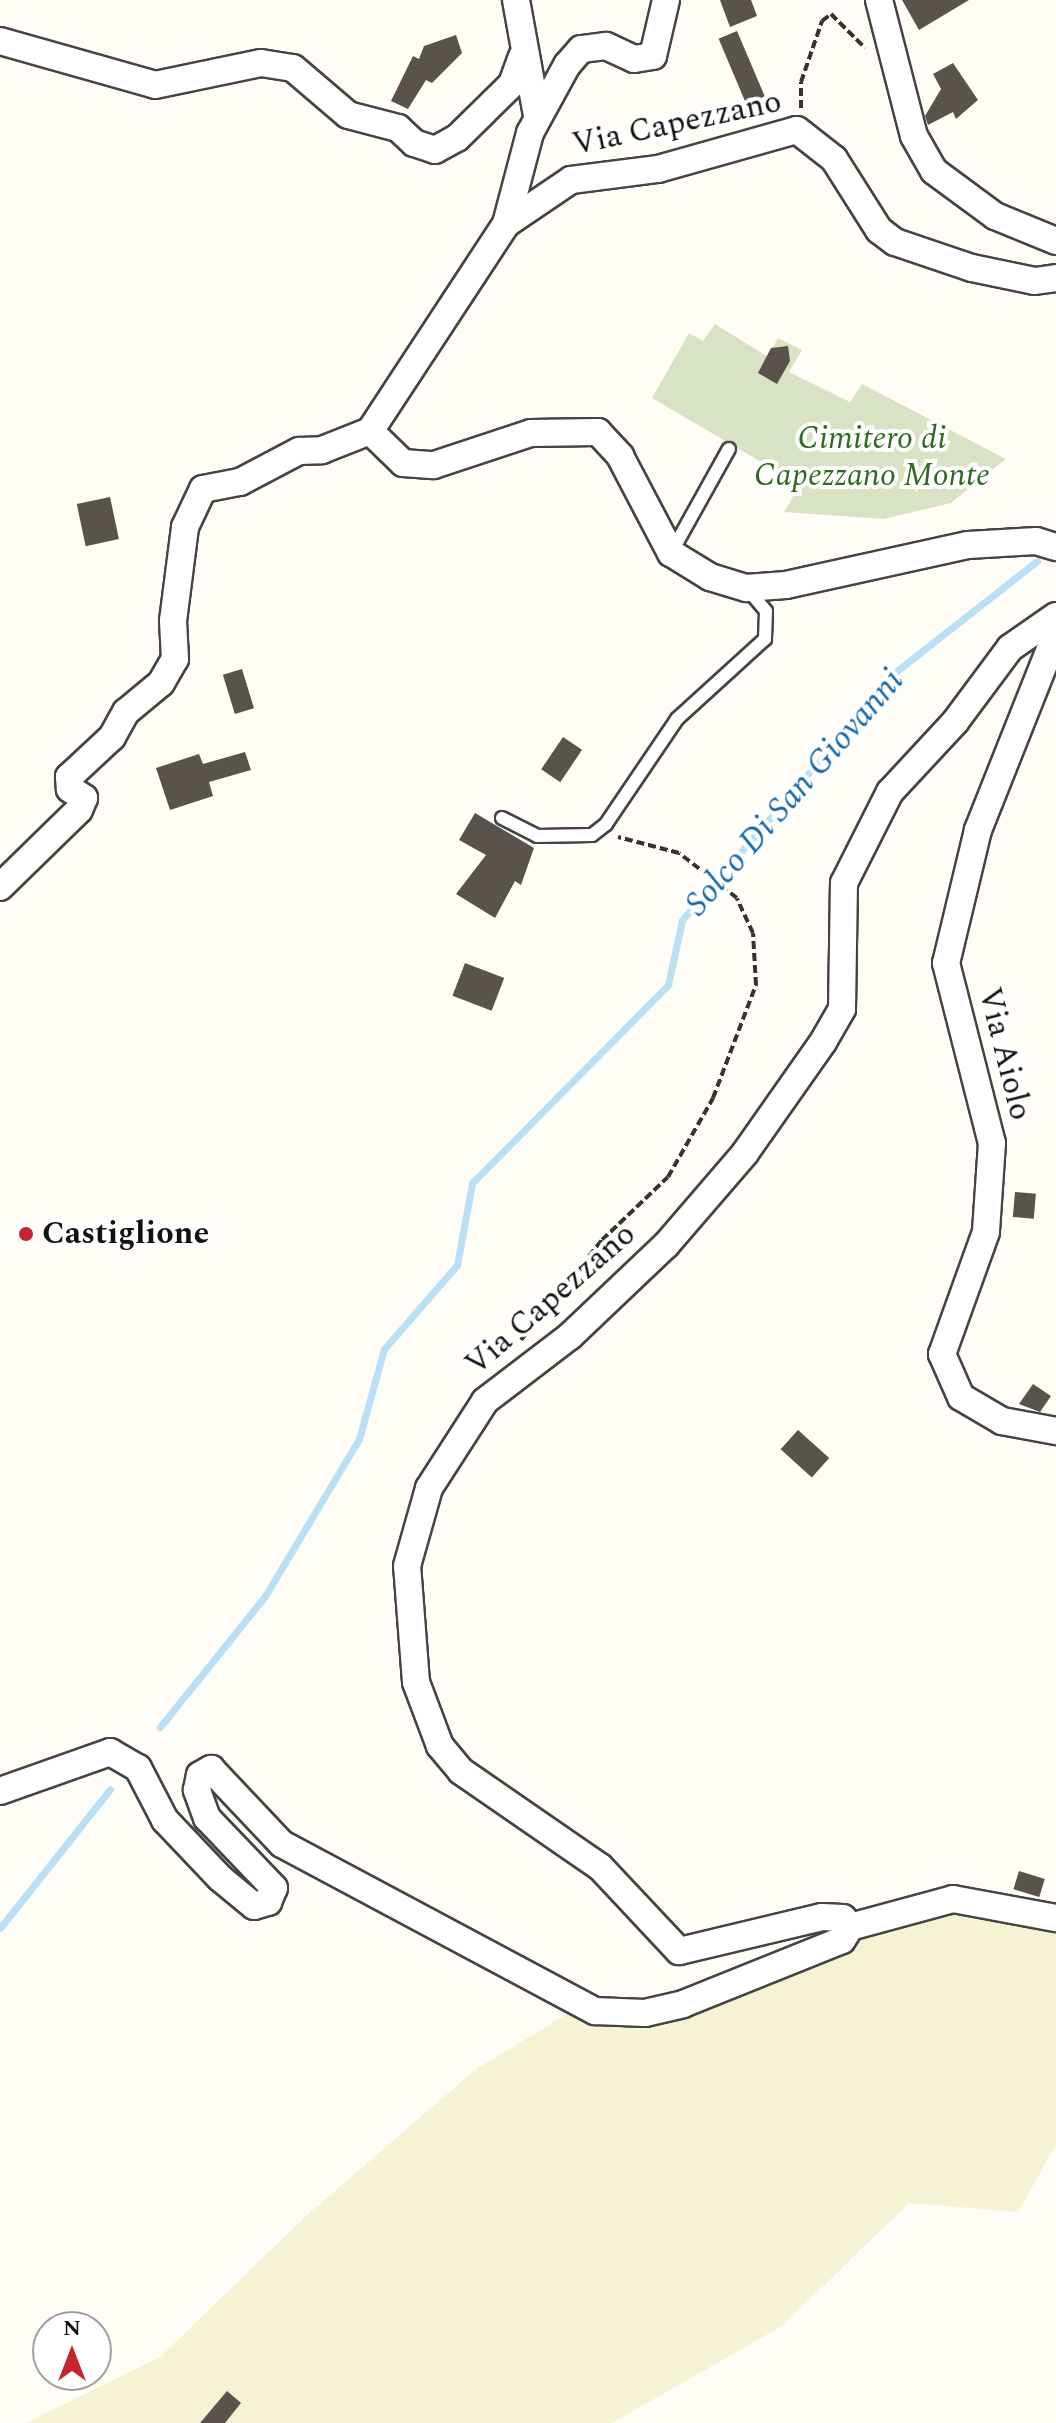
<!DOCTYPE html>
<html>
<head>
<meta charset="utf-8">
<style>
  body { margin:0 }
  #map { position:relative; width:1056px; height:2423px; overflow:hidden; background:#fffdf5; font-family:Spectral,serif }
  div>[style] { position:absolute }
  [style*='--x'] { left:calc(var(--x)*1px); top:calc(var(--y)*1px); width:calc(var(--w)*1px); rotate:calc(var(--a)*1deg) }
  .farmland>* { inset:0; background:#f6f3d4 }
  .cemetery>* { inset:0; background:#d9e3c4 }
  .stream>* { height:7px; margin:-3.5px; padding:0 3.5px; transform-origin:3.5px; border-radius:3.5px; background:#b9e0f7 }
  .building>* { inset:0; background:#5a524d; transform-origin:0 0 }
  .path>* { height:4px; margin-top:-2px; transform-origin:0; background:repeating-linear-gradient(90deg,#333 0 8px,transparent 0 12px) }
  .roads { filter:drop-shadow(2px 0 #444) drop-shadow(-2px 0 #444) drop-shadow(0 2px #444) drop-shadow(0 -2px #444) }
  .service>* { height:12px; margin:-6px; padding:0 6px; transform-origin:6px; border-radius:6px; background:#fff }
  .minor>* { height:26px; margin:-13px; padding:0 13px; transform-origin:13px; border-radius:13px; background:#fff }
  .dots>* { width:22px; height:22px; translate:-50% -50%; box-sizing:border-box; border:4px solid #fff; border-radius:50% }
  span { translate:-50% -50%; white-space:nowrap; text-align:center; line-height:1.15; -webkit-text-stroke:8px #fff; paint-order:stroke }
  .street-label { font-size:32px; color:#111 }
  .park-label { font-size:32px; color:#2f6b1f; font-style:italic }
  .poi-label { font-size:32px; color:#111; font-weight:700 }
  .left { translate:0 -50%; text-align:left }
  .water-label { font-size:34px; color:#1768a6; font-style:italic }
  .north { position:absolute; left:32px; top:2311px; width:80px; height:80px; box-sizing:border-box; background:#fff; border:2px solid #a0a0a0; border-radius:50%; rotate:0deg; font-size:22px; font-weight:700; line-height:32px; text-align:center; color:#111 }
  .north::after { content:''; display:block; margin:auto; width:28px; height:36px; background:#c4262e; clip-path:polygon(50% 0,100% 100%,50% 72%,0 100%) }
</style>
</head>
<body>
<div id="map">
  <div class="farmland">
    <i style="clip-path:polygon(953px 1899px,1056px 1918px,1056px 2145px,1018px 2212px,909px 2203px,782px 2326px,612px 2423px,26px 2423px,160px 2357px,307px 2215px,476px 2069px,567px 2014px,645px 2013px)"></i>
  </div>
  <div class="cemetery">
    <i style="clip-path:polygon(715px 324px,768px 357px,778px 338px,802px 350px,789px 372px,850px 402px,862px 384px,1006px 459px,951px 503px,884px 519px,784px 512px,800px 485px,652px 398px,689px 333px,703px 341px)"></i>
  </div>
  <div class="stream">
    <i style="--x:160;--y:1727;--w:168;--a:-51.3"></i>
    <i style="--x:265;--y:1596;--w:183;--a:-59.1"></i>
    <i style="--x:359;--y:1439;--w:93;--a:-74.5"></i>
    <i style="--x:384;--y:1349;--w:111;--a:-49"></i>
    <i style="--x:457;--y:1265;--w:83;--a:-79.6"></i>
    <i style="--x:472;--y:1183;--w:279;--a:-45.3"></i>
    <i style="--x:668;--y:985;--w:66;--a:-77.8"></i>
    <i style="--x:682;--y:920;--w:330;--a:-49.2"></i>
    <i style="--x:898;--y:670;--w:177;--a:-38.1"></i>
    <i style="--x:0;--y:1928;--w:177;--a:-51.6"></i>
  </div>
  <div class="building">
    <i style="clip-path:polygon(720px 0,751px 0,757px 16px,730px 27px)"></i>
    <i style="clip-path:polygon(902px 0,969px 0,919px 30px)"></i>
    <i style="left:737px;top:31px;width:71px;height:20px;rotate:67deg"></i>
    <i style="clip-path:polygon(456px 35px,462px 53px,432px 83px,426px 80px,408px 109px,391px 101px,413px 56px,419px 59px,424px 46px)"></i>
    <i style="clip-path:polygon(953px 63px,978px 100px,956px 119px,953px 112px,928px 125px,925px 116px,941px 89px,933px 74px)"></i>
    <i style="clip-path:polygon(788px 346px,790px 361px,777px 384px,758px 373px,771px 348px)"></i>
    <i style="left:110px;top:497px;width:43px;height:34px;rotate:78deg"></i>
    <i style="left:242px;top:669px;width:41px;height:20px;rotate:73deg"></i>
    <i style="left:563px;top:737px;width:23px;height:39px;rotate:34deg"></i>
    <i style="clip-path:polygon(245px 752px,251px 770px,209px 782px,213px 796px,170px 810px,156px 768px,199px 754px,203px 764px)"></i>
    <i style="clip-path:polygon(475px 813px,534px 848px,521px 885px,515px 881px,495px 918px,456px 894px,486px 855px,459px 840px)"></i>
    <i style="left:465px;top:963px;width:42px;height:35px;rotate:21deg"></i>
    <i style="left:1015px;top:1192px;width:21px;height:25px;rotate:5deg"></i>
    <i style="clip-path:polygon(1033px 1384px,1051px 1396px,1040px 1412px,1019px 1404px)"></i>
    <i style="left:798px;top:1430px;width:42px;height:26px;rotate:42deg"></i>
    <i style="left:1019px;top:1871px;width:27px;height:19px;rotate:17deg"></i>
    <i style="clip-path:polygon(227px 2391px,241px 2403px,225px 2423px,200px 2423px)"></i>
  </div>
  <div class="path">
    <i style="--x:801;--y:108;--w:26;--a:-90"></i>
    <i style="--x:801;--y:82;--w:65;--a:-71"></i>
    <i style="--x:822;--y:21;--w:11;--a:-38"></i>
    <i style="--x:831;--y:14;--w:48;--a:45"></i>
    <i style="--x:521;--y:1340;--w:129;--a:-51"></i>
    <i style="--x:602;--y:1240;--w:91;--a:-43.7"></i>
    <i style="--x:668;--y:1177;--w:91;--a:-60.3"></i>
    <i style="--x:713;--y:1098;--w:121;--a:-69.2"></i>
    <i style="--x:756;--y:985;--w:52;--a:-93.3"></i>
    <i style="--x:753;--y:933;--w:38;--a:-115"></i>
    <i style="--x:737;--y:898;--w:73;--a:-142.2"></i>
    <i style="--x:679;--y:853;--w:63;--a:-165.3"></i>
  </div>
  <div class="roads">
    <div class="service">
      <i style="--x:671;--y:553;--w:119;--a:-60.9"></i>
      <i style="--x:502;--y:818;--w:39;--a:27"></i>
      <i style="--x:537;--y:836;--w:55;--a:-1"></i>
      <i style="--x:592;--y:835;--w:18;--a:-38"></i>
      <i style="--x:606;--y:824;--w:127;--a:-55.9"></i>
      <i style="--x:677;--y:719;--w:119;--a:-42.3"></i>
      <i style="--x:765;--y:639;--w:28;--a:-88"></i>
      <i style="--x:766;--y:611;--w:30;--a:-130"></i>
    </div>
    <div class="minor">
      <i style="--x:516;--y:0;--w:118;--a:79.7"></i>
      <i style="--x:666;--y:0;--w:57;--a:103.1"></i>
      <i style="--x:653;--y:56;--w:19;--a:171"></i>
      <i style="--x:634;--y:59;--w:31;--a:-155"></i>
      <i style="--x:606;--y:46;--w:25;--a:173"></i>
      <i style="--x:581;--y:49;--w:21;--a:131"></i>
      <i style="--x:567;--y:65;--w:77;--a:118.6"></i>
      <i style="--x:530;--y:133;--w:94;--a:104.8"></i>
      <i style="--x:506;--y:224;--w:248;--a:123.3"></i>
      <i style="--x:370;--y:431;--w:46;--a:44.1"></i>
      <i style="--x:403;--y:463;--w:31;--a:4"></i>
      <i style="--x:434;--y:465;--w:102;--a:-18.3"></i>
      <i style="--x:531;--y:433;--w:67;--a:-0.9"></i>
      <i style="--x:598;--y:432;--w:33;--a:47"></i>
      <i style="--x:620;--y:456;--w:110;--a:62.3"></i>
      <i style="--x:671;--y:553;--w:46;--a:31.6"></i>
      <i style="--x:710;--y:577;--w:38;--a:17"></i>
      <i style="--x:746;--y:588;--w:40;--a:-4.3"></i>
      <i style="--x:786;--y:585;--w:186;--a:-12.4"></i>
      <i style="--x:968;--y:545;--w:68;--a:-3.4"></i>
      <i style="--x:1036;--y:541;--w:21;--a:17"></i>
      <i style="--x:879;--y:0;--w:140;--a:75.6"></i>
      <i style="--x:914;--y:136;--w:40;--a:60.3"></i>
      <i style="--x:934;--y:171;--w:76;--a:36.4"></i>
      <i style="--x:995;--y:216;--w:66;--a:22.3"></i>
      <i style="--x:0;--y:41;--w:161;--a:15.8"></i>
      <i style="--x:155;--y:85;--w:108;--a:-11.7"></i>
      <i style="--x:261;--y:63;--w:32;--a:9"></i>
      <i style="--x:293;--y:68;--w:72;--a:40.5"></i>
      <i style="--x:348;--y:115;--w:52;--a:14.6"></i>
      <i style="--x:398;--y:128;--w:22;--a:43"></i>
      <i style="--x:414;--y:143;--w:22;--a:18"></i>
      <i style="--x:435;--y:150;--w:25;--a:-29"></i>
      <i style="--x:457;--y:138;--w:77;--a:-44.5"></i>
      <i style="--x:512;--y:84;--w:29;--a:-70"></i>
      <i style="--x:506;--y:224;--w:78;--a:-34.1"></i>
      <i style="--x:571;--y:180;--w:88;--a:-7.2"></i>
      <i style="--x:658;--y:169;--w:144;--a:-15.7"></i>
      <i style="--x:797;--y:130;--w:47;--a:38.1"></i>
      <i style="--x:834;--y:159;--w:84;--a:57.6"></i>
      <i style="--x:879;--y:230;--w:20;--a:37"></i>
      <i style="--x:895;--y:242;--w:81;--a:18.7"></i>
      <i style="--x:972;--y:268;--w:64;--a:11.7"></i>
      <i style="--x:1035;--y:281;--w:21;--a:-8"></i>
      <i style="--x:1056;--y:634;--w:211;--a:111.7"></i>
      <i style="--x:978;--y:830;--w:137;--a:103.5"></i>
      <i style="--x:946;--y:963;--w:186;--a:75.7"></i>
      <i style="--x:992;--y:1143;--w:89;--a:93.9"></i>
      <i style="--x:986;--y:1232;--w:130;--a:109.8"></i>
      <i style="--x:942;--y:1354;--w:47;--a:66.2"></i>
      <i style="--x:961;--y:1397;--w:48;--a:30.3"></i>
      <i style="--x:1002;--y:1421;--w:55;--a:10.5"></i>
      <i style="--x:0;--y:887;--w:110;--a:-44.3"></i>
      <i style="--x:79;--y:810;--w:13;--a:-67"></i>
      <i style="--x:84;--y:798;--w:17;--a:-147"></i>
      <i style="--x:70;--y:789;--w:12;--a:-95"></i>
      <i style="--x:69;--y:777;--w:59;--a:-42.9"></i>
      <i style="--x:112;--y:737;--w:29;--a:-61"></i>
      <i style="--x:126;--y:712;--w:45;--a:-39.6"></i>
      <i style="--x:161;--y:683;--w:28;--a:-60"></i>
      <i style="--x:175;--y:659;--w:38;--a:-93"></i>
      <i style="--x:173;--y:621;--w:95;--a:-82.7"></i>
      <i style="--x:185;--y:527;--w:42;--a:-64.7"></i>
      <i style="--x:203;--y:489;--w:38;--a:-11"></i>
      <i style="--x:240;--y:482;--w:67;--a:-27.7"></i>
      <i style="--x:299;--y:451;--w:23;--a:-2"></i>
      <i style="--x:322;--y:450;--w:52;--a:-21.6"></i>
      <i style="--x:0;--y:1791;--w:117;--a:-19.5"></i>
      <i style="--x:110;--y:1752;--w:32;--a:30"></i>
      <i style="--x:138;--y:1768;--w:59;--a:62.6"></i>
      <i style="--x:165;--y:1820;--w:80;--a:46.5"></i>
      <i style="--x:220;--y:1878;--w:44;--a:39.5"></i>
      <i style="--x:254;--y:1906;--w:15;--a:-16"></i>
      <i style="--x:268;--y:1902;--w:15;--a:-67"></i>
      <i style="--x:274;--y:1888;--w:97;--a:-133.7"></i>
      <i style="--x:207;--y:1818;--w:30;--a:-110"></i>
      <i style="--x:197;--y:1790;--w:15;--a:-79"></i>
      <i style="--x:200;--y:1775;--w:13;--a:-29"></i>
      <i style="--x:211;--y:1769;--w:103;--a:46.6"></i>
      <i style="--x:282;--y:1844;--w:355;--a:28.1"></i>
      <i style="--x:595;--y:2011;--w:50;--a:2.3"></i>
      <i style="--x:645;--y:2013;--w:39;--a:-13"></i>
      <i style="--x:683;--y:2004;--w:171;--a:-21.9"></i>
      <i style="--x:842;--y:1940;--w:15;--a:-58"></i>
      <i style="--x:850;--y:1927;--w:11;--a:-128"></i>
      <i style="--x:843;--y:1918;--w:21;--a:-177"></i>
      <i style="--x:822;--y:1917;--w:147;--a:166.6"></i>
      <i style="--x:679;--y:1951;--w:115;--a:-133.2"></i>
      <i style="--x:600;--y:1867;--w:169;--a:-145.4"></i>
      <i style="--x:461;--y:1771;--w:33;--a:-130"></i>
      <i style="--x:440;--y:1746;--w:68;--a:-110.6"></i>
      <i style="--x:416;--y:1682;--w:116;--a:-94.4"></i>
      <i style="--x:407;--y:1566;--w:81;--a:-74.2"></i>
      <i style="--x:429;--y:1488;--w:103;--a:-57.2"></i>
      <i style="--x:485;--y:1401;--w:107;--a:-37.4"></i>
      <i style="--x:570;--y:1336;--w:132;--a:-43.5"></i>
      <i style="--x:666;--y:1245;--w:121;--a:-49.3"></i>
      <i style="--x:745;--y:1153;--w:136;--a:-54.9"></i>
      <i style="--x:823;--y:1042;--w:38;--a:-60"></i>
      <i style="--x:842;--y:1009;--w:126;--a:-89.1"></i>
      <i style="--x:844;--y:883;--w:102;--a:-63.2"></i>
      <i style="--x:890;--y:792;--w:96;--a:-47.1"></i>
      <i style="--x:955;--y:722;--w:92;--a:-53.4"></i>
      <i style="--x:1010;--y:648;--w:56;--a:-34.8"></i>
      <i style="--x:850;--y:1927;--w:107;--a:-15.2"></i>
      <i style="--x:953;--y:1899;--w:105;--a:10.5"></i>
    </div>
  </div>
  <div class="dots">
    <i style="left:26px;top:1234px;background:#c4262e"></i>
  </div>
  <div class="street-label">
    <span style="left:677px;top:124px;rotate:-12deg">Via Capezzano</span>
    <span style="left:1004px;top:1054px;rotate:76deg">Via Aiolo</span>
    <span style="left:551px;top:1300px;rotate:-41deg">Via Capezzano</span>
  </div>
  <div class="park-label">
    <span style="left:872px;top:458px">Cimitero di<br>Capezzano Monte</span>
  </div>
  <div class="poi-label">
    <span class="left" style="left:42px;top:1234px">Castiglione</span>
  </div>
  <div class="water-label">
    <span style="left:795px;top:793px;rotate:-49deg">Solco Di San Giovanni</span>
  </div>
  <div class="north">N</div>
</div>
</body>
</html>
